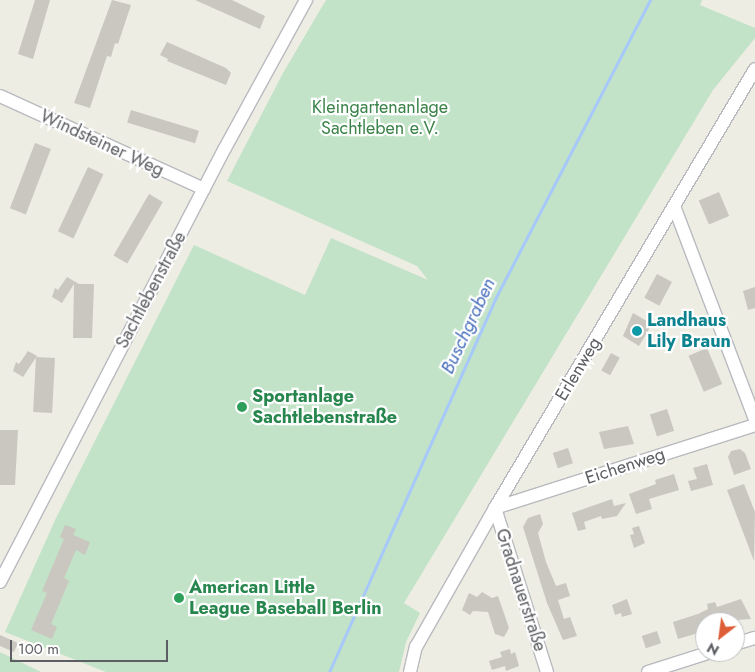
<!DOCTYPE html>
<html>
<head>
<meta charset="utf-8">
<style>
  body { margin:0 }
  #map { position:relative; width:755px; height:672px; overflow:hidden; background:#edede4; font-family:Jost,sans-serif }
  div>[style] { position:absolute }
  [style*='--x'] { left:calc(var(--x)*1px); top:calc(var(--y)*1px); width:calc(var(--w)*1px); rotate:calc(var(--a)*1deg) }
  .green>* { inset:0; background:#c2e3c7 }
  .stream>* { height:3px; margin:-1.5px; padding:0 1.5px; transform-origin:1.5px; border-radius:1.5px; background:#a7c9fa }
  .building>* { inset:0; background:#c9c7c0; transform-origin:0 0 }
  .roads { filter:drop-shadow(1px 0 #b9babf) drop-shadow(-1px 0 #b9babf) drop-shadow(0 1px #b9babf) drop-shadow(0 -1px #b9babf) }
  .minor>* { height:12px; margin:-6px; padding:0 6px; transform-origin:6px; border-radius:6px; background:#fff }
  .dots>* { width:14px; height:14px; translate:-50% -50%; box-sizing:border-box; border:2px solid #fff; border-radius:50% }
  span { translate:-50% -50%; white-space:nowrap; text-align:center; line-height:1.15; -webkit-text-stroke:4.5px #fff; paint-order:stroke }
  .park-label { font-size:18px; color:#3b8349 }
  .street-label { font-size:18px; color:#5c5e63 }
  .culture-label { font-size:18px; color:#0d838f; font-weight:700 }
  .left { translate:0 -50%; text-align:left }
  .leisure-label { font-size:18px; color:#27864d; font-weight:700 }
  .water-label { font-size:19px; color:#4b71bc; font-style:italic }
  .north { position:absolute; left:695px; top:612px; width:50px; height:50px; box-sizing:border-box; background:#fff; border:1px solid #bebfc1; border-radius:50%; rotate:210deg; font-size:14px; font-weight:700; line-height:20px; text-align:center; color:#5c5e63 }
  .north::after { content:''; display:block; margin:auto; width:18px; height:22px; background:#de5e39; clip-path:polygon(50% 0,100% 100%,50% 72%,0 100%) }
  .scale { position:absolute; left:10px; top:640px; width:158px; height:22px; box-sizing:border-box; border:2px solid #5c5e63; border-top:0; padding-left:6px; font-size:15px; line-height:18px; white-space:nowrap; color:#5c5e63; -webkit-text-stroke:4px #fff; paint-order:stroke }
</style>
</head>
<body>
<div id="map">
  <div class="green">
    <i style="clip-path:polygon(326px 0,702px 0,700px 5px,755px 28px,755px 38px,713px 90px,404px 603px,420px 613px,406px 642px,399px 672px,106px 672px,5px 632px,56px 518px,194px 245px,305px 295px,331px 238px,428px 280px,417px 266px,227px 181px,283px 73px)"></i>
    <i style="clip-path:polygon(0 652px,41px 672px,0 672px)"></i>
  </div>
  <div class="stream">
    <i style="--x:329;--y:672;--w:408;--a:-66"></i>
    <i style="--x:495;--y:299;--w:337;--a:-62.6"></i>
  </div>
  <div class="building">
    <i style="clip-path:polygon(35px 0,50px 0,33px 59px,18px 54px)"></i>
    <i style="clip-path:polygon(112px 0,131px 5px,118px 44px,115px 43px,111px 57px,107px 56px,90px 108px,74px 103px)"></i>
    <i style="clip-path:polygon(195px 0,232px 0,265px 16px,260px 29px)"></i>
    <i style="clip-path:polygon(167px 42px,226px 68px,231px 73px,226px 85px,167px 61px,168px 59px,160px 55px)"></i>
    <i style="left:131px;top:110px;width:71px;height:13px;rotate:17deg"></i>
    <i style="left:35px;top:143px;width:17px;height:70px;rotate:21deg"></i>
    <i style="left:88px;top:167px;width:17px;height:71px;rotate:25deg"></i>
    <i style="left:719px;top:192px;width:26px;height:22px;rotate:67deg"></i>
    <i style="left:149px;top:194px;width:16px;height:71px;rotate:30deg"></i>
    <i style="left:657px;top:274px;width:17px;height:27px;rotate:28deg"></i>
    <i style="clip-path:polygon(67px 277px,79px 284px,94px 284px,92px 338px,73px 338px,74px 284px,62px 303px,52px 297px,55px 288px,58px 290px)"></i>
    <i style="clip-path:polygon(755px 287px,755px 308px,748px 310px,743px 291px)"></i>
    <i style="clip-path:polygon(633px 313px,652px 324px,639px 346px,623px 336px)"></i>
    <i style="left:707px;top:348px;width:39px;height:20px;rotate:67deg"></i>
    <i style="clip-path:polygon(28px 351px,37px 356px,23px 377px,13px 371px,16px 362px,19px 364px)"></i>
    <i style="left:611px;top:353px;width:10px;height:20px;rotate:29deg"></i>
    <i style="left:36px;top:357px;width:19px;height:55px;rotate:3deg"></i>
    <i style="left:667px;top:409px;width:23px;height:18px;rotate:72deg"></i>
    <i style="clip-path:polygon(628px 426px,634px 444px,604px 449px,599px 432px)"></i>
    <i style="clip-path:polygon(0 430px,18px 430px,15px 485px,0 485px)"></i>
    <i style="left:568px;top:448px;width:16px;height:16px;rotate:72deg"></i>
    <i style="clip-path:polygon(740px 449px,745px 453px,751px 469px,734px 475px,728px 457px,731px 451px)"></i>
    <i style="clip-path:polygon(707px 464px,713px 485px,691px 491px,688px 481px,697px 479px,693px 468px)"></i>
    <i style="clip-path:polygon(674px 474px,679px 490px,649px 499px,652px 509px,636px 514px,629px 494px,656px 484px,655px 480px)"></i>
    <i style="clip-path:polygon(744px 484px,755px 512px,754px 561px,727px 490px)"></i>
    <i style="clip-path:polygon(612px 499px,614px 506px,626px 503px,617px 516px,602px 519px,601px 516px,584px 522px,586px 529px,578px 531px,572px 513px)"></i>
    <i style="clip-path:polygon(540px 514px,543px 524px,538px 533px,546px 562px,556px 586px,566px 583px,570px 596px,558px 600px,564px 619px,570px 617px,577px 636px,563px 640px,547px 603px,523px 527px,528px 518px)"></i>
    <i style="clip-path:polygon(65px 525px,76px 529px,73px 535px,90px 542px,85px 555px,76px 550px,64px 578px,69px 581px,51px 624px,57px 627px,52px 639px,31px 630px,47px 593px,42px 591px,64px 539px,60px 537px)"></i>
    <i style="clip-path:polygon(639px 526px,645px 543px,634px 548px,630px 535px,634px 534px,632px 528px)"></i>
    <i style="clip-path:polygon(482px 592px,492px 598px,498px 596px,509px 628px,504px 637px,495px 634px,488px 612px,473px 611px,470px 615px,462px 610px,469px 593px,477px 597px)"></i>
    <i style="clip-path:polygon(627px 599px,632px 614px,622px 617px,621px 613px,615px 615px,612px 605px)"></i>
    <i style="clip-path:polygon(741px 599px,751px 619px,705px 622px,705px 631px,678px 639px,673px 622px,698px 614px,708px 609px,707px 604px,715px 602px,717px 607px)"></i>
    <i style="left:657px;top:631px;width:13px;height:16px;rotate:72deg"></i>
    <i style="clip-path:polygon(0 635px,18px 643px,14px 652px,0 646px)"></i>
    <i style="clip-path:polygon(510px 649px,511px 654px,515px 652px,519px 666px,506px 671px,505px 666px,492px 670px,489px 661px,502px 657px,500px 652px)"></i>
  </div>
  <div class="roads">
    <div class="minor">
      <i style="--x:0;--y:96;--w:224;--a:24.5"></i>
      <i style="--x:674;--y:206;--w:228;--a:69.2"></i>
      <i style="--x:0;--y:582;--w:489;--a:-62.6"></i>
      <i style="--x:225;--y:148;--w:169;--a:-61.3"></i>
      <i style="--x:735;--y:644;--w:21;--a:-17"></i>
      <i style="--x:410;--y:672;--w:26;--a:-77"></i>
      <i style="--x:416;--y:647;--w:160;--a:-60.4"></i>
      <i style="--x:495;--y:508;--w:510;--a:-59.36"></i>
      <i style="--x:547;--y:672;--w:172;--a:-107.6"></i>
      <i style="--x:495;--y:508;--w:273;--a:-17.7"></i>
      <i style="--x:648;--y:672;--w:66;--a:-17.6"></i>
    </div>
  </div>
  <div class="dots">
    <i style="left:637px;top:331px;background:#0f9aa8"></i>
    <i style="left:242px;top:407px;background:#2e9e5b"></i>
    <i style="left:179px;top:598px;background:#2e9e5b"></i>
  </div>
  <div class="park-label">
    <span style="left:380px;top:118px">Kleingartenanlage<br>Sachtleben e.V.</span>
  </div>
  <div class="street-label">
    <span style="left:102px;top:143px;rotate:25deg">Windsteiner Weg</span>
    <span style="left:151px;top:290px;rotate:-62deg">Sachtlebenstraße</span>
    <span style="left:578px;top:369px;rotate:-59deg">Erlenweg</span>
    <span style="left:625px;top:466px;rotate:-18deg">Eichenweg</span>
    <span style="left:521px;top:590px;rotate:72deg">Gradnauerstraße</span>
  </div>
  <div class="culture-label">
    <span class="left" style="left:647px;top:331px">Landhaus<br>Lily Braun</span>
  </div>
  <div class="leisure-label">
    <span class="left" style="left:252px;top:407px">Sportanlage<br>Sachtlebenstraße</span>
    <span class="left" style="left:189px;top:598px">American Little<br>League Baseball Berlin</span>
  </div>
  <div class="water-label">
    <span style="left:468px;top:326px;rotate:-65deg">Buschgraben</span>
  </div>
  <div class="north">N</div>
  <div class="scale">100 m</div>
</div>
</body>
</html>
